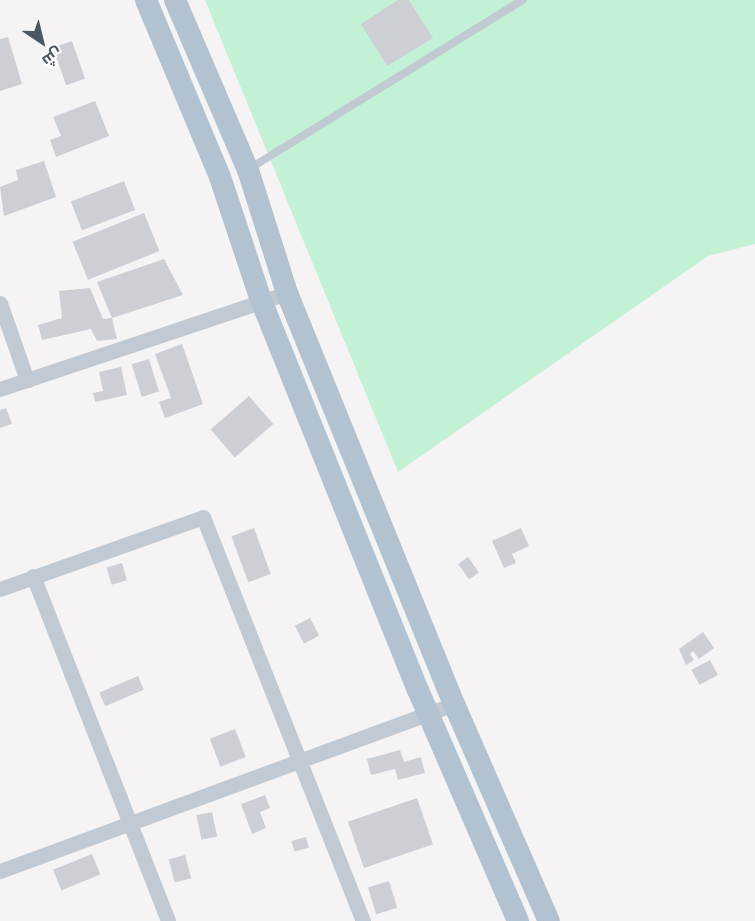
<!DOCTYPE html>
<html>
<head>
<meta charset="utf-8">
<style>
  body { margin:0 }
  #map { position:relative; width:755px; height:921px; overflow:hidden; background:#f5f3f3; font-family:Helvetica,Cairo,sans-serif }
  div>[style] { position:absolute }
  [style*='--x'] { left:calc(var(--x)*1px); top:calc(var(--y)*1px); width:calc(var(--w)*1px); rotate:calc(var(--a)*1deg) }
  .green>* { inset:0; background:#c3f1d5 }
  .building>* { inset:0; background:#cdcfd5; transform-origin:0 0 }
  .lane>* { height:8px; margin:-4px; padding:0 4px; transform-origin:4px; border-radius:4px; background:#c1cad2 }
  .street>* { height:15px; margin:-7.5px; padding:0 7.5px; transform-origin:7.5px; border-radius:7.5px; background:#c1cad2 }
  .primary>* { height:22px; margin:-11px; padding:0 11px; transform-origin:11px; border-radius:11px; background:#b3c2d1 }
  span { translate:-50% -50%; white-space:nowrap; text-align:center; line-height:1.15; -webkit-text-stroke:4.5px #fff; paint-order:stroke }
  .north { position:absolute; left:12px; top:12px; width:60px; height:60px; -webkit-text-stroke:4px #fff; paint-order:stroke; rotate:145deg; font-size:16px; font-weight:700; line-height:24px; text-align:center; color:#4a5661 }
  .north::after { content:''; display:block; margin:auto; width:21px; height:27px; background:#4a5661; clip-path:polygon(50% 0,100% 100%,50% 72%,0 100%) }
</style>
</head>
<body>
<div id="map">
  <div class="green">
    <i style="clip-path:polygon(205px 0,755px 0,755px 244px,708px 256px,398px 472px)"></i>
  </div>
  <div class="building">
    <i style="clip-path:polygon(398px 0,409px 0,433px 38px,387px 66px,361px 24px)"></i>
    <i style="clip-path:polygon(8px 37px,22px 84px,0 91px,0 39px)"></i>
    <i style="left:72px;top:41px;width:40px;height:20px;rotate:71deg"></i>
    <i style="clip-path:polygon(95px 101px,109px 136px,56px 157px,50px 140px,61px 136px,53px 117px)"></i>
    <i style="clip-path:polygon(44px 161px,56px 197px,4px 216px,0 187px,18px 180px,16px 170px)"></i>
    <i style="left:124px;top:181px;width:31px;height:57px;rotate:69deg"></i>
    <i style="left:144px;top:213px;width:41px;height:77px;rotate:68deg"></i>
    <i style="clip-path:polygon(164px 259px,183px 295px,112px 318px,97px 282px)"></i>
    <i style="clip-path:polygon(90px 288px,103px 319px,112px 318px,117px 339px,97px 341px,91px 329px,42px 340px,38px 325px,62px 318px,59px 291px)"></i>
    <i style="clip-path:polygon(182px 344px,203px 404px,165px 418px,159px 402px,171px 398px,155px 354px)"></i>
    <i style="left:149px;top:359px;width:34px;height:18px;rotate:73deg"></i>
    <i style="clip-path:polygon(121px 367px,127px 395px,95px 402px,93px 393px,103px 391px,99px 372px)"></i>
    <i style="left:249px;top:396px;width:37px;height:51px;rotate:49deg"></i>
    <i style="clip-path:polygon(6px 408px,12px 424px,0 428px,0 410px)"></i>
    <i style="left:254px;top:528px;width:49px;height:24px;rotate:70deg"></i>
    <i style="clip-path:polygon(521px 528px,529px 546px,512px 554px,516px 563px,504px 568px,492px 541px)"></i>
    <i style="left:468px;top:557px;width:19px;height:12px;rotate:55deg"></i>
    <i style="left:122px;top:563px;width:18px;height:16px;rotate:74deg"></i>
    <i style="left:310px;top:618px;width:20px;height:17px;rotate:63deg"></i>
    <i style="clip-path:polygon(703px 632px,714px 648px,699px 659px,693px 651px,690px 654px,694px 660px,686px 665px,679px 649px)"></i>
    <i style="left:710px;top:660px;width:17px;height:21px;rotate:62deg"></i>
    <i style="left:138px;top:676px;width:15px;height:42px;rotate:67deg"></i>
    <i style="left:235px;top:729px;width:30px;height:27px;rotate:69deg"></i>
    <i style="clip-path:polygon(400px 750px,404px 762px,421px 757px,425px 773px,398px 780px,395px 769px,371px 775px,367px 759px)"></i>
    <i style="clip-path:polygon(265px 795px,270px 808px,260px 812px,266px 828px,252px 834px,241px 804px)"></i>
    <i style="left:417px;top:798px;width:49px;height:73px;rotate:71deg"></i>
    <i style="left:212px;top:812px;width:25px;height:16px;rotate:78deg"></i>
    <i style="left:306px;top:837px;width:11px;height:15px;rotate:75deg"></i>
    <i style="left:92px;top:854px;width:22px;height:42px;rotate:68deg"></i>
    <i style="left:185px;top:855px;width:24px;height:17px;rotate:75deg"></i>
    <i style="left:389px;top:881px;width:28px;height:22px;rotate:73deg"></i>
  </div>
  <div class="lane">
    <i style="--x:249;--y:169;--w:322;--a:-31.7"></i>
  </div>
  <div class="street">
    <i style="--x:0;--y:303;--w:82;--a:70.7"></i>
    <i style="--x:0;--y:389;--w:303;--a:-18.5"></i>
    <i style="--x:33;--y:576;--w:370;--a:68.6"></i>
    <i style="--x:0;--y:589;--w:215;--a:-19.5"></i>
    <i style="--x:203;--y:517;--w:435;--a:68.4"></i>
    <i style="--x:0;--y:871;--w:484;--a:-20.2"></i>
  </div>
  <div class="primary">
    <i style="--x:146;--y:0;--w:192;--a:67.3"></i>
    <i style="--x:220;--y:177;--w:130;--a:71.6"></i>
    <i style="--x:261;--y:300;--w:420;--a:68.1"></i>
    <i style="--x:418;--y:690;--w:252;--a:66.6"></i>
    <i style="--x:175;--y:0;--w:185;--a:66.8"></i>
    <i style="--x:248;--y:170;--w:129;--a:72.4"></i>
    <i style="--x:287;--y:293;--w:444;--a:67.9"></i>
    <i style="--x:454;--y:704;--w:237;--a:66.4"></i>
  </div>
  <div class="north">ش</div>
</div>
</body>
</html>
